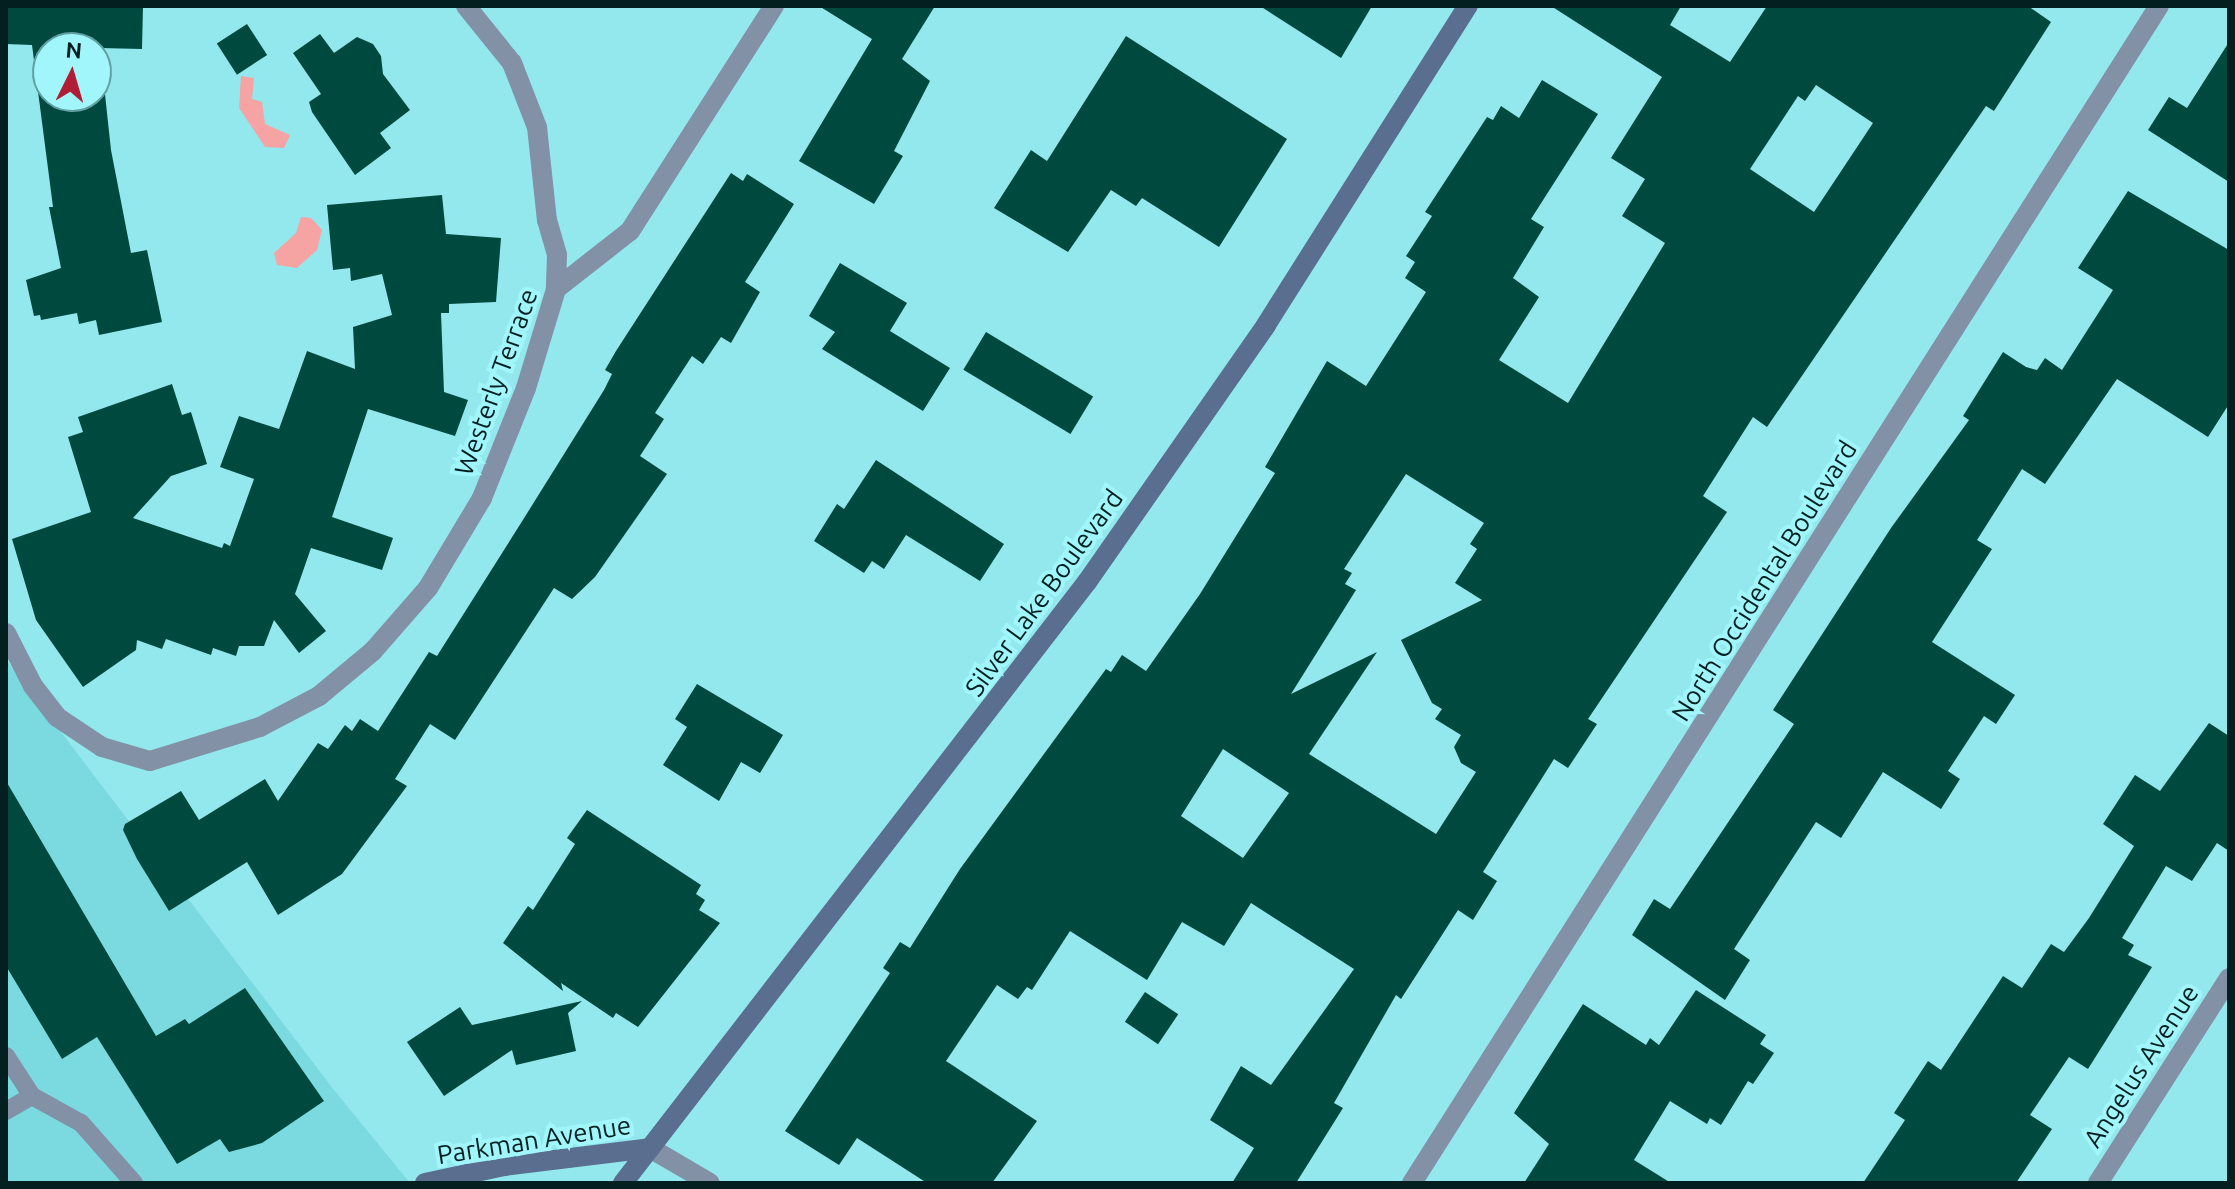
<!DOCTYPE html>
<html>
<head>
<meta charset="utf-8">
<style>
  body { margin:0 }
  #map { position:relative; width:2235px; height:1189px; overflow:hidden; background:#93e8ed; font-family:Ubuntu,sans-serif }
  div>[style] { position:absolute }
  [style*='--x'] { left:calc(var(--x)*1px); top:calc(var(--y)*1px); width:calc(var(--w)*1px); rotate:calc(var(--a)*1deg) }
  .built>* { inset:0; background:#7bdadf }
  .water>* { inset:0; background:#f6a4a3 }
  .building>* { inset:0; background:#00493f; transform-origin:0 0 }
  .service>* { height:18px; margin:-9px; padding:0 9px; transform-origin:9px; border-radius:9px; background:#8391a7 }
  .minor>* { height:20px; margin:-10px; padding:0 10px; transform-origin:10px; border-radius:10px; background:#8391a7 }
  .secondary>* { height:20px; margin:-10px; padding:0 10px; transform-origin:10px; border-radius:10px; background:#5a6e8f }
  span { translate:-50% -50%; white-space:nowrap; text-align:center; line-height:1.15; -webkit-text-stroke:8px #a0f6fa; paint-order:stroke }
  .street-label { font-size:26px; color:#041f20 }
  .frame { position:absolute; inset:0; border:8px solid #041f20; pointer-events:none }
  .north { position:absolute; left:32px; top:32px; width:80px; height:80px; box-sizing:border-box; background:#a0f6fa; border:2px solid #62a0a3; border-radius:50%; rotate:5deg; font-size:22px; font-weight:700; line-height:32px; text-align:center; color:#041f20 }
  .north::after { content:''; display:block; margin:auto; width:28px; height:36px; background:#b01d34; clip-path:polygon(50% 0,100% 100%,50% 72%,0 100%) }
</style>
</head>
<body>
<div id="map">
  <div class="built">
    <i style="clip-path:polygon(6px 660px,334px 1090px,410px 1183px,6px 1183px)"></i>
  </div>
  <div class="water">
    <i style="clip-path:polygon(241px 76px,254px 78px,252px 99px,262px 102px,265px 124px,290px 135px,284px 148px,265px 147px,239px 108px)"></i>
    <i style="clip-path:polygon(301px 217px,311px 218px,322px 230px,317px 250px,297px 268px,277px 265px,274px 253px,296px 233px)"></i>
  </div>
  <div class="building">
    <i style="clip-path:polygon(evenodd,6px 6px,143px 6px,142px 49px,100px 48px,111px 150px,131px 253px,147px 250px,162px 322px,99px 335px,96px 320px,79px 324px,77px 313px,41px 320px,40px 315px,34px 316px,26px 280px,61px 268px,49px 207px,53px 207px,32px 45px,6px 44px,6px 6px,48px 48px,96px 48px,96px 96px,48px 96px,48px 48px)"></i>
    <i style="clip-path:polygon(819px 6px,935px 6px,902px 59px,930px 81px,894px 151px,903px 156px,874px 204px,799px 161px,872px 39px)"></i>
    <i style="clip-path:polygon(1260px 6px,1372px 6px,1341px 58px)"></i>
    <i style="clip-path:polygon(evenodd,1551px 6px,1681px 6px,1670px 25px,1730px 62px,1767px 6px,2028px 6px,2051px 22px,1994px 111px,1986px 106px,1767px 427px,1753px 417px,1703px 496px,1727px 512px,1588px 719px,1597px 724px,1568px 768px,1554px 759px,1483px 872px,1497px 881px,1473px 920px,1458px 910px,1401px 999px,1396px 995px,1334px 1103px,1343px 1108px,1296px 1183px,1232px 1183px,1254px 1148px,1210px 1120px,1241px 1066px,1271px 1085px,1354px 969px,1251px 903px,1224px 946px,1182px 922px,1147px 980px,1070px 931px,1032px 990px,1027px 987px,1018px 999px,997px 985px,946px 1061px,1037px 1121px,992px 1183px,927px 1183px,857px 1138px,839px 1165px,785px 1131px,890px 973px,883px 968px,900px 942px,910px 948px,960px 869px,1106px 669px,1111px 672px,1122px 655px,1146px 671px,1200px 594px,1275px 473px,1265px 467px,1327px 361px,1366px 386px,1426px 292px,1405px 278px,1415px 262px,1406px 256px,1432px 216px,1425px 212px,1487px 117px,1493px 120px,1501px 106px,1519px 118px,1542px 80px,1598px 114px,1531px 219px,1544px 227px,1513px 278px,1539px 297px,1499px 360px,1568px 403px,1665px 243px,1622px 216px,1645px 179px,1611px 158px,1662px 77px,1551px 6px,1816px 85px,1873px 123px,1814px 212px,1750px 169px,1798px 96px,1805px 101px,1816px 85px,1551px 6px,1406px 474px,1484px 523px,1470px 544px,1477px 549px,1455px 583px,1482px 600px,1401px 640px,1432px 703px,1442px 709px,1435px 719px,1461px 735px,1454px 747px,1461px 763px,1476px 772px,1436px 834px,1309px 754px,1377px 652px,1291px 694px,1356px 590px,1345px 584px,1352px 573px,1344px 569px,1406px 474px,1551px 6px,1223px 749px,1289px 793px,1243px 858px,1181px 816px,1223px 749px)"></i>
    <i style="left:247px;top:24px;width:37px;height:36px;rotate:57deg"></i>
    <i style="clip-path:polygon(320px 34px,334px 53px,357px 37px,373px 44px,381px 56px,383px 74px,410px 110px,380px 133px,391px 148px,355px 175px,312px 112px,309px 102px,321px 94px,293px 53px)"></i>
    <i style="clip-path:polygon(1126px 36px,1287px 139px,1219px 247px,1142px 198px,1136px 206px,1111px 190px,1068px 252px,994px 208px,1031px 150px,1047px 161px)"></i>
    <i style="clip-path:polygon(2229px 42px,2229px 182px,2148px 130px,2169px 97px,2187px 108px)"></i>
    <i style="clip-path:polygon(731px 173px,743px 181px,747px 174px,794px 204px,745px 282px,760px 292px,731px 343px,721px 337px,703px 364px,692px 356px,655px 413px,664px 419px,640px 456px,667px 474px,595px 577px,572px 599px,554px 588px,455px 740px,430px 724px,395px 779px,407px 786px,342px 874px,278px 915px,247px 862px,169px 911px,137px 859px,123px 830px,125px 824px,181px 791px,199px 820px,265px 779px,278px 801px,318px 743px,328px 749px,345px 725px,352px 731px,360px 719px,378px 731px,429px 652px,437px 656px,521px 523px,604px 390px,612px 374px,605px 370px,616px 351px)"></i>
    <i style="clip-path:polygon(2128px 191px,2229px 250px,2229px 404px,2208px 437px,2117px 379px,2045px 484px,2022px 469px,1977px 540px,1992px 549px,1932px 642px,2015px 695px,1996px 724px,1984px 716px,1948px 771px,1960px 779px,1941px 809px,1883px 772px,1841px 838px,1816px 822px,1734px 949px,1750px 960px,1725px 1000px,1632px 935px,1654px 899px,1670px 909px,1794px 724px,1773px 710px,1891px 528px,1969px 420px,1963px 416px,2003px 352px,2026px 367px,2037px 370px,2045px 358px,2062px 370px,2113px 290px,2078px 268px)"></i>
    <i style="clip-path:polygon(442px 195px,446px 234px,501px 238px,496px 302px,449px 304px,449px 313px,441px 313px,444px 392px,468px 400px,455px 436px,368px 409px,332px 517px,393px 538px,382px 570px,311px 548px,295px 594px,326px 631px,299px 653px,274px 620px,264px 646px,239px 646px,236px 656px,213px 648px,211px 655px,166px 639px,162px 649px,137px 640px,136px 650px,83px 687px,36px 620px,12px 539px,91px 512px,68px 437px,83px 432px,78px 417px,172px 384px,182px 415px,191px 412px,207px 464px,171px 476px,133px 518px,222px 548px,224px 543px,230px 546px,254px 479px,220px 467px,239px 416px,279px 429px,307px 351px,355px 369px,353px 327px,392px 315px,382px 274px,351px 281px,350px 268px,333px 270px,327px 205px)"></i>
    <i style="clip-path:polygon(840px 263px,907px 303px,890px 331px,950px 368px,923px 411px,822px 349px,835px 332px,809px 316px)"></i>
    <i style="left:986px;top:332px;width:125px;height:44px;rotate:31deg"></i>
    <i style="clip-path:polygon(876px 460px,1004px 544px,980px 581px,906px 535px,884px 569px,872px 561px,864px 573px,814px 541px,837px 504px,844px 509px)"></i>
    <i style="clip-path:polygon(697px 684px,783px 735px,760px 773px,741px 762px,719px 801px,663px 765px,687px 727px,675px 719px)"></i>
    <i style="clip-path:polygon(2209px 723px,2229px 736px,2229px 851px,2217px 843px,2192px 881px,2166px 866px,2122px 938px,2134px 945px,2128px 955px,2152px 967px,2088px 1069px,2069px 1057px,2030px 1115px,2052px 1129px,2016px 1183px,1863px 1183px,1905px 1120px,1894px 1113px,1928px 1061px,1941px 1070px,2003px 976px,2022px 988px,2051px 944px,2064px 952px,2089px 918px,2134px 846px,2103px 824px,2135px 775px,2160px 791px)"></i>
    <i style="clip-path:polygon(6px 781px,156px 1036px,185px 1019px,189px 1024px,245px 988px,324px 1101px,262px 1143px,229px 1152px,220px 1139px,177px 1164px,97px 1037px,62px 1059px,6px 966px)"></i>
    <i style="clip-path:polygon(587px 810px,701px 885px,696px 894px,705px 900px,699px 910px,720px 923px,638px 1027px,616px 1013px,613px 1018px,561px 983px,563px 991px,503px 943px,528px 906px,533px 910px,575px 844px,567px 838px)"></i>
    <i style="clip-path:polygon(1696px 990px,1766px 1035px,1760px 1044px,1774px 1053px,1753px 1084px,1748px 1081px,1721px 1125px,1710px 1118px,1707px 1124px,1670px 1101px,1634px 1160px,1671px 1183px,1524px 1183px,1549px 1144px,1514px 1113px,1583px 1004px,1646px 1045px,1650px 1038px,1659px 1045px)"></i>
    <i style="left:1145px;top:992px;width:40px;height:36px;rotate:34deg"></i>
    <i style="clip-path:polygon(582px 1001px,568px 1013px,576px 1051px,516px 1065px,512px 1050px,444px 1096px,407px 1042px,460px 1007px,472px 1025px)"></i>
  </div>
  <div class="service">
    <i style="--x:6;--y:1056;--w:48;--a:57"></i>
    <i style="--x:32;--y:1096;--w:56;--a:28.9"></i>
    <i style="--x:81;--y:1123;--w:80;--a:48.5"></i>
    <i style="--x:6;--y:1111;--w:30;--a:-30"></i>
  </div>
  <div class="minor">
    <i style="--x:466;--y:6;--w:73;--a:51.1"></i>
    <i style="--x:512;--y:63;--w:69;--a:68.7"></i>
    <i style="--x:537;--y:127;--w:94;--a:83.9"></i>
    <i style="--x:547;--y:220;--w:36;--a:74"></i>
    <i style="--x:557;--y:255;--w:34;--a:92"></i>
    <i style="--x:6;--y:633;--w:59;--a:63"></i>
    <i style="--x:33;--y:686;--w:39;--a:52"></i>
    <i style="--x:57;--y:717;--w:54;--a:33.7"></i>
    <i style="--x:102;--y:747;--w:50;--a:16.3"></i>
    <i style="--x:150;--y:761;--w:115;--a:-17.2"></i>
    <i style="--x:260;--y:727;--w:67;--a:-27.7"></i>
    <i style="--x:319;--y:696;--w:70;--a:-39.8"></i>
    <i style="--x:373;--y:651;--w:84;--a:-48.9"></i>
    <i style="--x:428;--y:588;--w:105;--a:-59"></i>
    <i style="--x:482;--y:498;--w:118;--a:-68.2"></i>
    <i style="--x:526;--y:388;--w:103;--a:-73.1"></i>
    <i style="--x:556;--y:289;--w:94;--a:-38.1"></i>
    <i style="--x:630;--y:231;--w:267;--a:-57.4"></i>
    <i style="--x:650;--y:1148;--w:69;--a:30.3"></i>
    <i style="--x:1412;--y:1183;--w:1394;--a:-57.6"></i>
    <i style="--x:2098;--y:1183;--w:243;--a:-57.4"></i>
  </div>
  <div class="secondary">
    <i style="--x:425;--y:1183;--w:81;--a:-12.1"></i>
    <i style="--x:504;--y:1166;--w:147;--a:-7"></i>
    <i style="--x:623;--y:1183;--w:759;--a:-52.33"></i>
    <i style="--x:1087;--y:582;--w:313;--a:-55.1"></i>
    <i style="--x:1266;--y:325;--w:378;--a:-57.7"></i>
  </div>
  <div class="street-label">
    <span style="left:496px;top:382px;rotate:-70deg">Westerly Terrace</span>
    <span style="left:1764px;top:581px;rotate:-58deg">North Occidental Boulevard</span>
    <span style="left:1044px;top:593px;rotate:-54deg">Silver Lake Boulevard</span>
    <span style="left:2141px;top:1066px;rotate:-57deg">Angelus Avenue</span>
    <span style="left:534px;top:1140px;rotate:-9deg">Parkman Avenue</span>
  </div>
  <div class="frame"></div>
  <div class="north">N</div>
</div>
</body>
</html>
